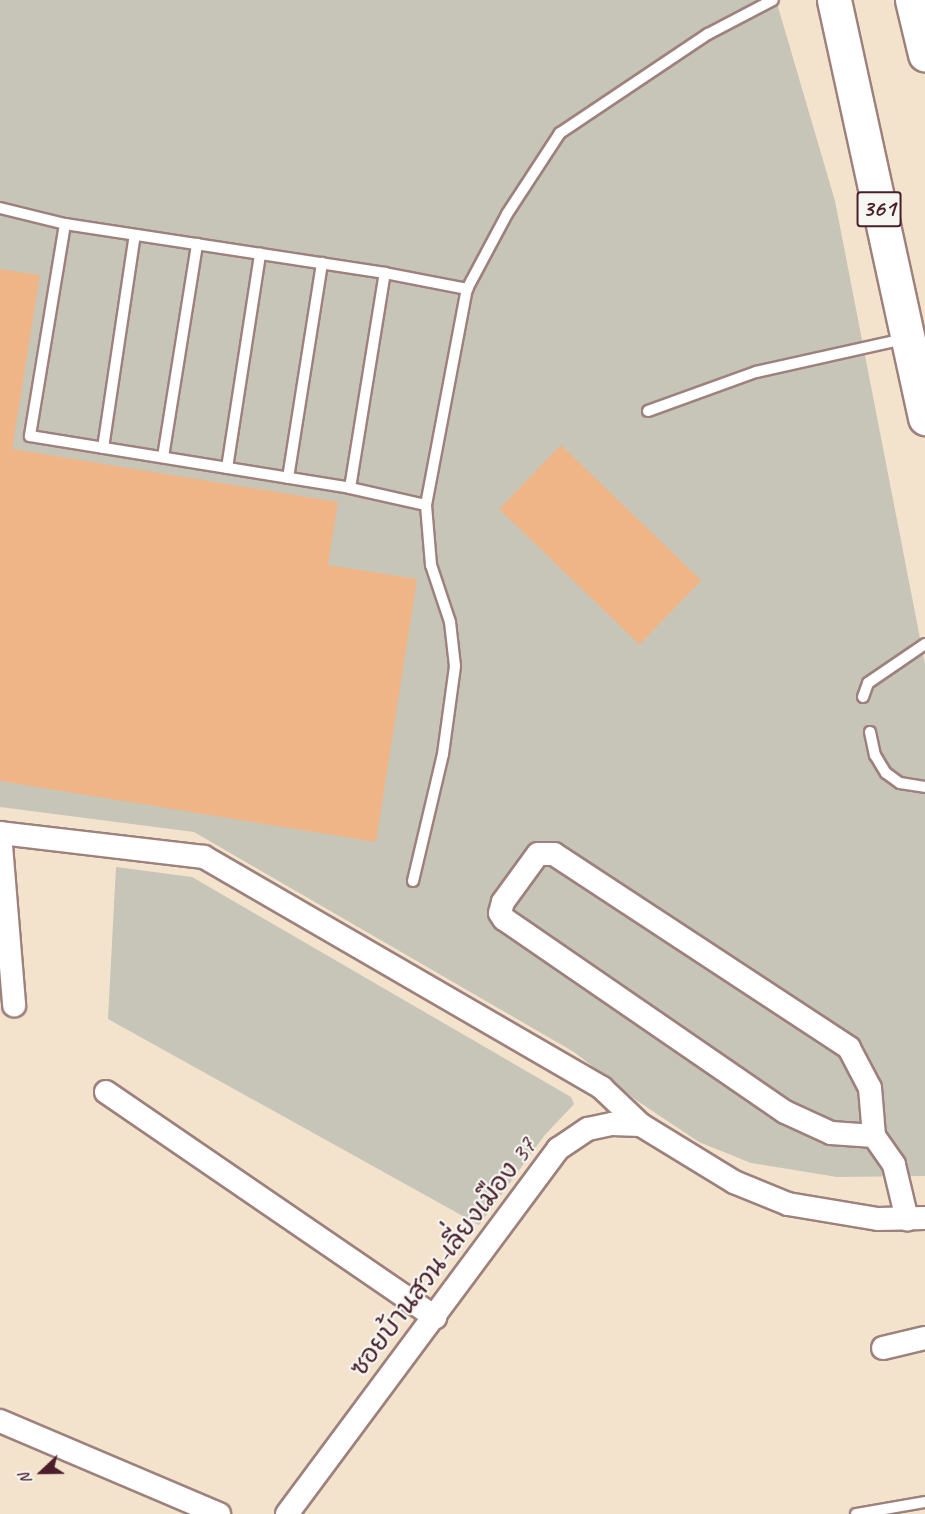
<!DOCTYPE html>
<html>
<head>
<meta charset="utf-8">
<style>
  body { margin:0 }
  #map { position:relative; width:925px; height:1514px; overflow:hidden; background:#f3e3cc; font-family:Caveat,"Playpen Sans Thai",sans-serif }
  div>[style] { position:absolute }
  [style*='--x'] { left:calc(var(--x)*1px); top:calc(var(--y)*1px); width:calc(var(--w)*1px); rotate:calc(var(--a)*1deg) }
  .industrial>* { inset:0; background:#c6c5b8 }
  .building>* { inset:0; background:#f0b586; transform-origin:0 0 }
  .roads { filter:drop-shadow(2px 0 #9e817c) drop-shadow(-2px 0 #9e817c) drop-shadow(0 2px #9e817c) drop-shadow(0 -2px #9e817c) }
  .lane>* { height:10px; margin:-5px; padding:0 5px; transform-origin:5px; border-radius:5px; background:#fff }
  .street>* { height:22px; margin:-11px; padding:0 11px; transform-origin:11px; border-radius:11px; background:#fff }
  .highway>* { height:33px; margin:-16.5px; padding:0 16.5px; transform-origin:16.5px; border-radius:16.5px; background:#fff }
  span { translate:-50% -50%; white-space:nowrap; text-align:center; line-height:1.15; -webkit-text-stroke:4.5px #f6f6f2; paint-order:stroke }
  .shield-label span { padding:2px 4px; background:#f6f6f2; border:2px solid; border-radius:4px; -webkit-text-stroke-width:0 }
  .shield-label { font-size:24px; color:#4a1f2b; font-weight:700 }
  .street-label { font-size:26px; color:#4a1f2b }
  .north { position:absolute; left:12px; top:1442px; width:60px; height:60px; -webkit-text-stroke:4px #f6f6f2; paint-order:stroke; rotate:248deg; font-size:16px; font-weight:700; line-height:24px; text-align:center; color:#4a1f2b }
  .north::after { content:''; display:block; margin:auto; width:21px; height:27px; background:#4a1f2b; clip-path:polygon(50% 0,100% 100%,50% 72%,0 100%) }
</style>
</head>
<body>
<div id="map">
  <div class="industrial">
    <i style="clip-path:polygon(0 0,776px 0,835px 201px,925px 664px,925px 1176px,837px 1177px,751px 1163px,699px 1142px,636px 1100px,574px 1052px,194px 832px,0 807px)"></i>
    <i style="clip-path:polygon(116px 867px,192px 877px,571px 1097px,574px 1104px,544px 1136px,479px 1225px,108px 1019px)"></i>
  </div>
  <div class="building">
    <i style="clip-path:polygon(0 269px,40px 275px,12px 449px,338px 502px,328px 565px,417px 579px,376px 842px,0 781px)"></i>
    <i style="left:561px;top:445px;width:195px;height:89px;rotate:44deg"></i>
  </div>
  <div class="roads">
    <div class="lane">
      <i style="--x:0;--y:208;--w:67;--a:13.8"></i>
      <i style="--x:65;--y:224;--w:324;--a:8.7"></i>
      <i style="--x:385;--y:273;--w:84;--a:11"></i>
      <i style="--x:65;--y:224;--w:215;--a:99.4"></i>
      <i style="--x:30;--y:436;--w:324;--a:9.2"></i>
      <i style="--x:350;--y:488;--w:78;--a:12.6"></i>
      <i style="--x:648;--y:411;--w:115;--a:-19.9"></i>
      <i style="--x:756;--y:372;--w:152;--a:-12.6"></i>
      <i style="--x:103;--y:448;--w:215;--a:-81.5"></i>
      <i style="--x:163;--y:457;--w:216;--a:-80.9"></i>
      <i style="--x:227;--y:468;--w:217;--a:-81.2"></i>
      <i style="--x:288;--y:478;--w:218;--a:-81"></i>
      <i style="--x:350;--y:488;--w:218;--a:-80.8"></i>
      <i style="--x:863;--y:697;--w:15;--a:-70"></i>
      <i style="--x:868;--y:683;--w:69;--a:-34.4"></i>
      <i style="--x:870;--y:732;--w:24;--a:78"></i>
      <i style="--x:875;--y:755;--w:21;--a:59"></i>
      <i style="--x:886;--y:773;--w:17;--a:36"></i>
      <i style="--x:900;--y:783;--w:25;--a:9"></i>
      <i style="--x:413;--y:881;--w:130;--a:-76.7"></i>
      <i style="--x:443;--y:754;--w:89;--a:-82.2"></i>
      <i style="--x:455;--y:666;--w:44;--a:-96.5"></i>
      <i style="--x:450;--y:622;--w:60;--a:-108.4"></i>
      <i style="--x:431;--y:565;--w:60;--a:-94.8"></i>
      <i style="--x:426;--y:505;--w:220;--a:-79.3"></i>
      <i style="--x:467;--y:289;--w:85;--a:-61.9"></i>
      <i style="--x:507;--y:214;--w:97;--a:-56.8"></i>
      <i style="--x:560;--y:133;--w:178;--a:-33.8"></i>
      <i style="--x:708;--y:34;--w:73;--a:-27.6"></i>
      <i style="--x:856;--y:1514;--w:70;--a:-9.9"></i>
    </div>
    <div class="street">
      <i style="--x:0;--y:833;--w:205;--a:6.7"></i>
      <i style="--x:204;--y:857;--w:460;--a:30.1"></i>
      <i style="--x:602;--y:1088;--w:54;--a:43.5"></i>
      <i style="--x:0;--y:833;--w:173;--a:85.3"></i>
      <i style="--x:106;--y:1092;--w:399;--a:34.4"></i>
      <i style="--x:874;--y:1136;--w:43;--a:-176"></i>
      <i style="--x:831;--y:1133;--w:51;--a:-155.5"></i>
      <i style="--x:785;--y:1112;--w:341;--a:-145.5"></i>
      <i style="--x:504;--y:919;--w:7;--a:-124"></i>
      <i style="--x:500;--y:913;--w:11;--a:-75"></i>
      <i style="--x:503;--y:902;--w:59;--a:-53.9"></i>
      <i style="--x:538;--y:854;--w:16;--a:0"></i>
      <i style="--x:554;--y:854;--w:353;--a:33.3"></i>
      <i style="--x:849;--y:1048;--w:45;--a:62.3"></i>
      <i style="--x:870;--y:1088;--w:48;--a:85.2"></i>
      <i style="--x:874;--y:1136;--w:35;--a:55"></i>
      <i style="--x:894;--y:1165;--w:56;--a:76.5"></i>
      <i style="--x:883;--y:1348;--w:43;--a:-13.4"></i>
      <i style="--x:0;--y:1421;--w:238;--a:23"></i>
      <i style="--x:287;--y:1514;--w:455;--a:-53.4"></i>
      <i style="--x:558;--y:1149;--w:36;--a:-34"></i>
      <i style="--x:588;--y:1129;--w:25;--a:-12"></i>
      <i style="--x:612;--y:1124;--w:29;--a:2"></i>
      <i style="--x:641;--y:1125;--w:109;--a:31.5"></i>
      <i style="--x:734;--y:1182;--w:58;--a:22.2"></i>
      <i style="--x:788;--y:1204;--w:91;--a:9.5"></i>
      <i style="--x:878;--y:1219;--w:47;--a:-1.2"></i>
    </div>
    <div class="highway">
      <i style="--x:834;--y:0;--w:428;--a:77.7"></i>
      <i style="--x:912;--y:0;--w:56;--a:76.5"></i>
    </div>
  </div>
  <div class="shield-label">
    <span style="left:879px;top:209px">361</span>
  </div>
  <div class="street-label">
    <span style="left:443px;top:1257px;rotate:-53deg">ซอยบ้านสวน-เลี่ยงเมือง 37</span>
  </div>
  <div class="north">N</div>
</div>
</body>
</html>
